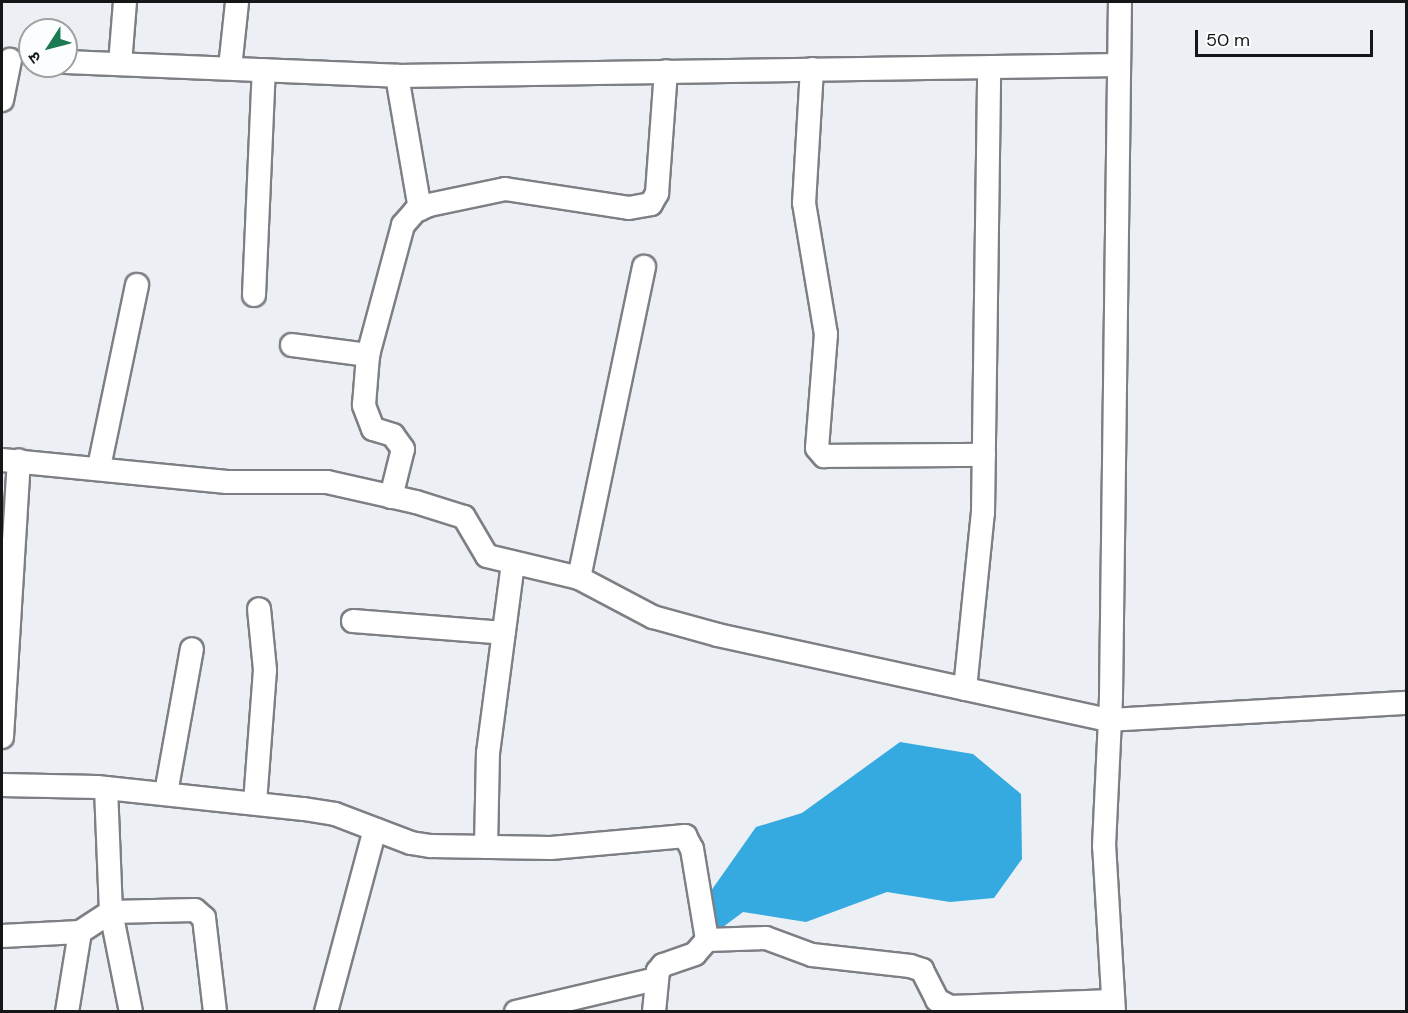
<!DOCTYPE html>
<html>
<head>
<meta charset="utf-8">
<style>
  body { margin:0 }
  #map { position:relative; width:1408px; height:1013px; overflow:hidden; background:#ecf0f5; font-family:"DM Sans","Noto Sans Devanagari",sans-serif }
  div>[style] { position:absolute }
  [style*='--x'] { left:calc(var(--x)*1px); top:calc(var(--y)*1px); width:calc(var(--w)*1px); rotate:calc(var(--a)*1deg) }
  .water>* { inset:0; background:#34aae0 }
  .roads { filter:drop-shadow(2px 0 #7d7f84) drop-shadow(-2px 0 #7d7f84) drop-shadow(0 2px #7d7f84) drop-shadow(0 -2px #7d7f84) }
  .street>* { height:22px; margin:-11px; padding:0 11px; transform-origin:11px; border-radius:11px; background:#fff }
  span { translate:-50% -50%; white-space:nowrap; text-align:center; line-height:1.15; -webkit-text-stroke:6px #fbfdff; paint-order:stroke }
  .frame { position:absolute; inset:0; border:3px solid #151618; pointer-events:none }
  .north { position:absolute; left:18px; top:18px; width:60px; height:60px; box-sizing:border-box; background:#fbfdff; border:2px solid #9fa1a3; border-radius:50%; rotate:234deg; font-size:16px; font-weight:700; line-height:24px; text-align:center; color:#151618 }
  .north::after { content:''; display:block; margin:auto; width:21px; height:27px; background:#1b7a51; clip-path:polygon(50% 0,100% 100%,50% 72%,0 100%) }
  .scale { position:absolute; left:1195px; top:30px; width:178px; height:27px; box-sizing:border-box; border:3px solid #151618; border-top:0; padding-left:8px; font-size:18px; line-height:21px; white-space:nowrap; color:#151618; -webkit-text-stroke:4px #fbfdff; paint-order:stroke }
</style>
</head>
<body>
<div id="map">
  <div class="water">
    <i style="clip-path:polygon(900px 742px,973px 754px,1021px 794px,1022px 859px,994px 898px,950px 902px,887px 892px,806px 922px,743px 912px,719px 930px,701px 905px,756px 827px,802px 813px)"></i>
  </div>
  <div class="roads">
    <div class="street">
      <i style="--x:66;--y:62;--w:331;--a:2.4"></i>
      <i style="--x:397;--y:76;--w:722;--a:-0.87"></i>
      <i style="--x:120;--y:64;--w:62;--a:-85.4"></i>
      <i style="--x:230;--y:68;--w:66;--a:-83.9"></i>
      <i style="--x:812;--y:69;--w:134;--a:93.4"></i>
      <i style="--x:804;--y:203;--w:133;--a:80.5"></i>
      <i style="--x:826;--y:334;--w:114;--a:94.5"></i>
      <i style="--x:817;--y:448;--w:11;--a:49"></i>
      <i style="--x:824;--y:456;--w:160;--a:-0.4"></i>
      <i style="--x:397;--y:76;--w:135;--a:80.2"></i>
      <i style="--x:2;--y:100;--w:41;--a:-78.7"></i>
      <i style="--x:254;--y:295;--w:225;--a:-87.5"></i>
      <i style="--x:292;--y:345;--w:77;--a:7.5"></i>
      <i style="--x:2;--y:460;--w:226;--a:5.6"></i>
      <i style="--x:227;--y:482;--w:100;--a:0"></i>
      <i style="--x:327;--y:482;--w:91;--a:12.7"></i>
      <i style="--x:416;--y:502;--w:50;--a:17.4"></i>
      <i style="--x:464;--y:517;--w:45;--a:59.5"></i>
      <i style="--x:487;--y:556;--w:95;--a:13.4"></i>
      <i style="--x:579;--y:578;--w:84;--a:27.8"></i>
      <i style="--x:653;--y:617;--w:67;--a:15.5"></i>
      <i style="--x:718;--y:635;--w:400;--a:12.3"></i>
      <i style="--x:1109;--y:720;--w:297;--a:-3.3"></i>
      <i style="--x:99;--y:467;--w:186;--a:-78.2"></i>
      <i style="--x:391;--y:497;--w:49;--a:-76"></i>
      <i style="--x:403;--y:449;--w:17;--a:-126"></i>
      <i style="--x:393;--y:435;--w:21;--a:-163"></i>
      <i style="--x:373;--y:429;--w:26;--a:-111"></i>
      <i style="--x:364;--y:405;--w:50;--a:-85.4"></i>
      <i style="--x:368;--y:355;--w:135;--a:-74.9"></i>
      <i style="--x:403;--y:225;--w:18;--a:-49"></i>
      <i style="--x:415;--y:211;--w:15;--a:-23"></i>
      <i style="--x:429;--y:205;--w:78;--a:-11.9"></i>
      <i style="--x:505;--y:189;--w:125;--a:8.7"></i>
      <i style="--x:629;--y:208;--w:22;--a:-10"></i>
      <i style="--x:651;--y:204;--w:13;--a:-61"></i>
      <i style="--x:657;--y:193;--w:122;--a:-85.8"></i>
      <i style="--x:579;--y:578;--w:318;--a:-78.2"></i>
      <i style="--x:353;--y:621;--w:151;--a:4.5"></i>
      <i style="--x:965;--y:689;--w:177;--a:-84.2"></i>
      <i style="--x:983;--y:513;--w:446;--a:-89.2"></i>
      <i style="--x:2;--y:737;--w:277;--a:-86.5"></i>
      <i style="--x:2;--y:785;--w:95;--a:1.2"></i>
      <i style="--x:97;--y:787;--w:208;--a:6.1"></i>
      <i style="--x:304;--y:809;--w:31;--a:9"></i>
      <i style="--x:335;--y:814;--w:81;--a:20.9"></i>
      <i style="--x:411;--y:843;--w:20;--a:9"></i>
      <i style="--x:431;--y:846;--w:120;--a:1"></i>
      <i style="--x:551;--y:848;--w:135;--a:-5.1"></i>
      <i style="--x:685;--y:836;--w:15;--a:62"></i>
      <i style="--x:692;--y:849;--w:92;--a:80.6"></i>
      <i style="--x:707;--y:940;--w:18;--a:131"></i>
      <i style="--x:695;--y:954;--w:34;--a:161"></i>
      <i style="--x:663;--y:965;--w:8;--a:130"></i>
      <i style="--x:658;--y:971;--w:41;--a:95.6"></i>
      <i style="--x:106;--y:788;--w:124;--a:87.7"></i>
      <i style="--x:111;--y:912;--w:102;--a:78.7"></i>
      <i style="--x:166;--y:793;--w:146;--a:-79.8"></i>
      <i style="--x:255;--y:803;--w:133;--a:-85.7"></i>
      <i style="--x:265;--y:670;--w:61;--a:-95.6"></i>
      <i style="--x:486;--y:847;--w:94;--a:-88.8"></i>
      <i style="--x:488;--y:753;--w:192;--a:-82.5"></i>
      <i style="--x:2;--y:936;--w:78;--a:-2.9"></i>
      <i style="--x:80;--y:932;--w:37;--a:-33"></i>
      <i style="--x:111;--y:912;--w:84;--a:-1.4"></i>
      <i style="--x:195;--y:910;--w:12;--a:42"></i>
      <i style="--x:204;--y:918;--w:95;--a:83.3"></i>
      <i style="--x:707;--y:940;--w:59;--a:-1.9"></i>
      <i style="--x:766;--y:938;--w:49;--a:20.3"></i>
      <i style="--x:812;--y:955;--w:99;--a:6.4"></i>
      <i style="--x:910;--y:966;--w:13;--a:18"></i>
      <i style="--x:922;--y:970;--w:34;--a:63"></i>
      <i style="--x:937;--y:1000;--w:15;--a:28"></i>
      <i style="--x:950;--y:1007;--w:163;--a:-2.1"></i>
      <i style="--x:67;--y:1012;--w:81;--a:-80.8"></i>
      <i style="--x:326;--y:1012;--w:189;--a:-75"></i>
      <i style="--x:516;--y:1012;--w:144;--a:-13.3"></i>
      <i style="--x:1114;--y:1012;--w:166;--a:-93.4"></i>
      <i style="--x:1104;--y:846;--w:150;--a:-87.3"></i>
      <i style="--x:1111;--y:696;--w:694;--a:-89.26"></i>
    </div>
  </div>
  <div class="frame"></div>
  <div class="north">उ</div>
  <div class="scale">50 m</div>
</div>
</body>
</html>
